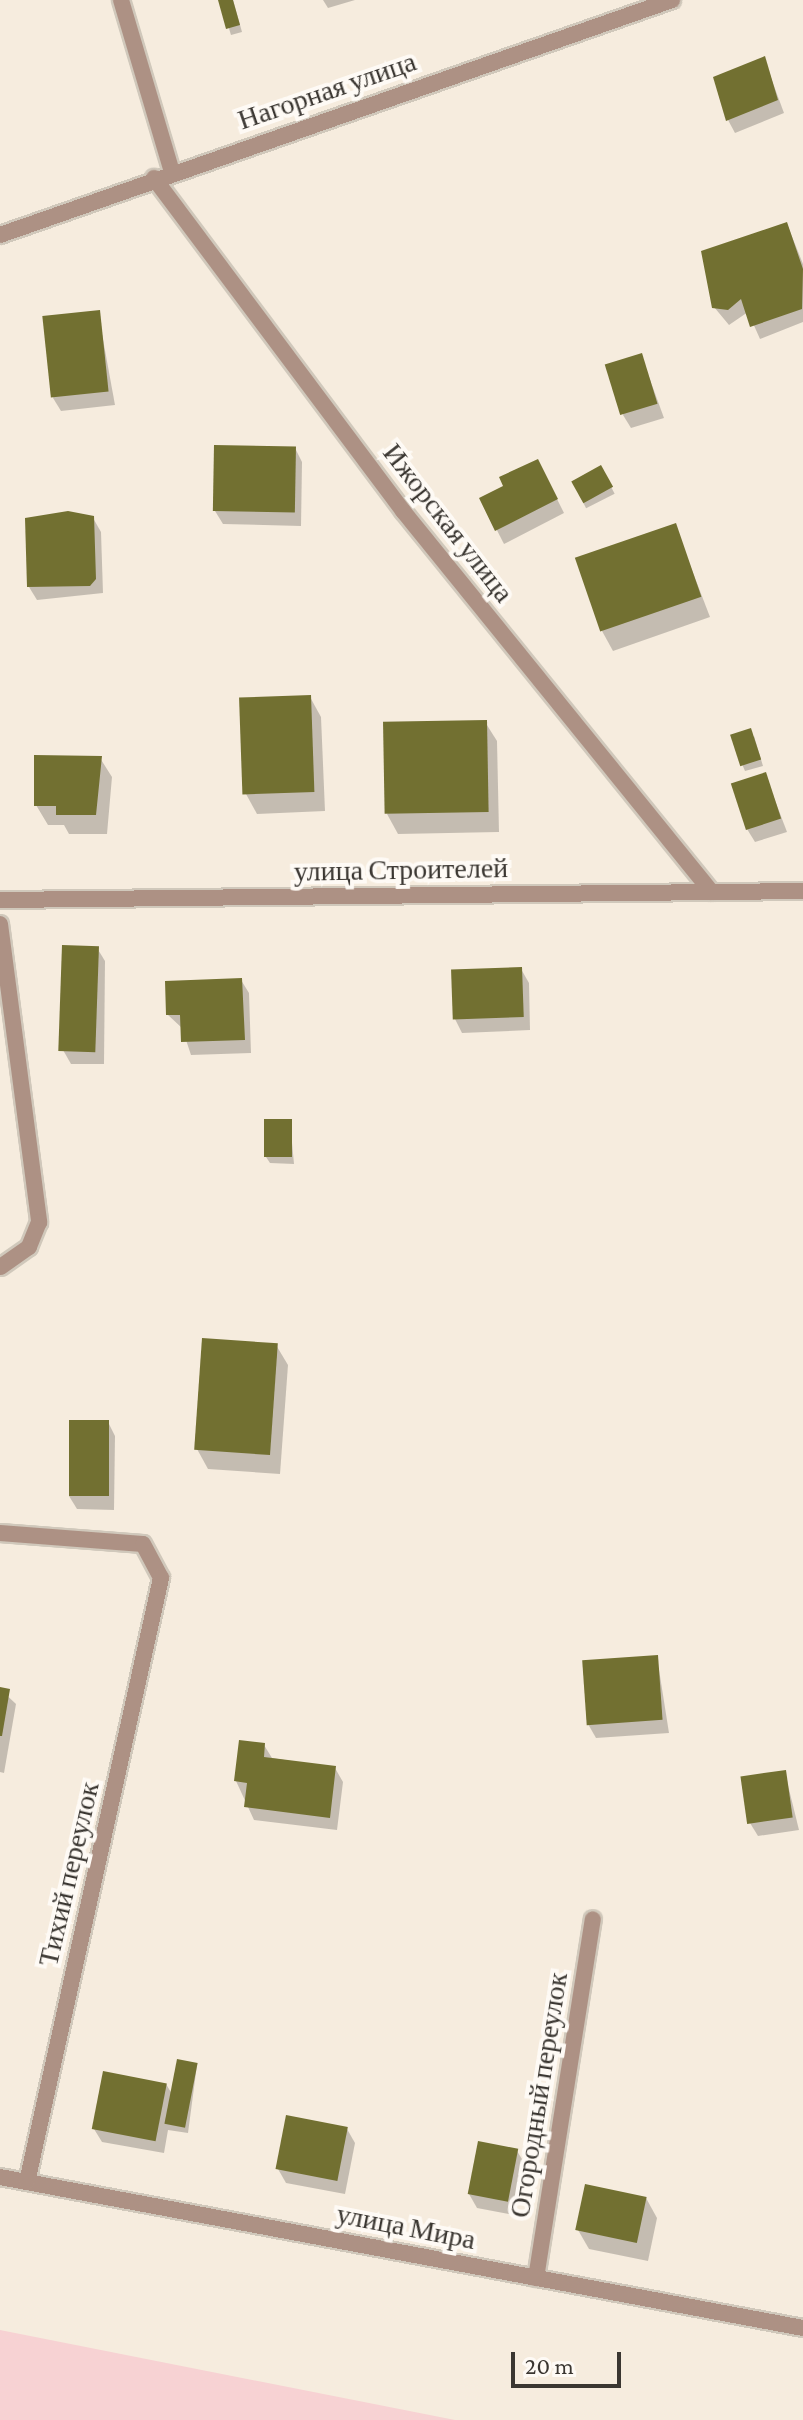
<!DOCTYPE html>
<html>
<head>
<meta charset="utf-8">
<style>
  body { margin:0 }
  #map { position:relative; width:803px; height:2420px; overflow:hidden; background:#f6ecde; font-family:"Crimson Pro",serif }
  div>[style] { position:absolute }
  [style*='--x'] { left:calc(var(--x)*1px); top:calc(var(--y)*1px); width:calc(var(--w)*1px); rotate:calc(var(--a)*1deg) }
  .green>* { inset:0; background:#f7d2d3 }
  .shadow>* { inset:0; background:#0003; transform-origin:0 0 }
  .building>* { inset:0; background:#727031; transform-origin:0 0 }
  .roads { filter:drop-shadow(2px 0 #d0c8bb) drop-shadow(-2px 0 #d0c8bb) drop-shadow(0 2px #d0c8bb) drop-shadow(0 -2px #d0c8bb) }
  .service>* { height:16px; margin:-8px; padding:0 8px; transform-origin:8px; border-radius:8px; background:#ad9184 }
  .minor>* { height:16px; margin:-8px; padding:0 8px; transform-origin:8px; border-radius:8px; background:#ad9184 }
  .tertiary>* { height:16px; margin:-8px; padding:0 8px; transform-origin:8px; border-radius:8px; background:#ad9184 }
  span { translate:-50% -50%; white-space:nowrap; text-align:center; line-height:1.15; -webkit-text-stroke:8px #fefaf5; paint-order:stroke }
  .street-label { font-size:28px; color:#3a3631 }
  .scale { position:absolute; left:511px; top:2352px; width:110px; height:36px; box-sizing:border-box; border:4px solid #3a3631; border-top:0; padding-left:10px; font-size:24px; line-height:28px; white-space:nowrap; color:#3a3631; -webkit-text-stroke:6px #fefaf5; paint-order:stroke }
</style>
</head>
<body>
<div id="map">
  <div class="green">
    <i style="clip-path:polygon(0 2330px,455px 2420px,0 2420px)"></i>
  </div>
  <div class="shadow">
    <i style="clip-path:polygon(220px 0,233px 0,242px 32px,231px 35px)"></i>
    <i style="clip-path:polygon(323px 0,355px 0,328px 8px)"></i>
    <i style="clip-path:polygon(764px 59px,784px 113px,735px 133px,728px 120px)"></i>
    <i style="clip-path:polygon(787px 224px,803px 264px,803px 322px,760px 339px,748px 312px,729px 325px,714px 307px)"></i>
    <i style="clip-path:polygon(98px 312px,115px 405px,61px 411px,53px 398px)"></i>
    <i style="clip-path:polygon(641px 355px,664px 418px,631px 428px,623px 415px)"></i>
    <i style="clip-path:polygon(295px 448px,302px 462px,301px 526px,223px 524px,215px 511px)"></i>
    <i style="left:601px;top:467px;width:30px;height:32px;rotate:63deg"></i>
    <i style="clip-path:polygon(545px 475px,564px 513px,504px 544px,481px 499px)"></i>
    <i style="clip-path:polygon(93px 518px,101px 532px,103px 593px,37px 600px,29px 587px)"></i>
    <i style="clip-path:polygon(675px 526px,710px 617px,613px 651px,602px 631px)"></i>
    <i style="clip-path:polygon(310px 697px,321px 717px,325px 811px,257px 814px,246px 794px)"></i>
    <i style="clip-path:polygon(485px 722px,497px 741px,499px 832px,398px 834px,387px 814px)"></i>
    <i style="clip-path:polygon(754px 736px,763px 766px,745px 771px,742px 764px)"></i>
    <i style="clip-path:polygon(100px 758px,112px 777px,107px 834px,69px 834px,64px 825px,48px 825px,36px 805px)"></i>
    <i style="clip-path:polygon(765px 774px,787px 832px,755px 842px,747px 829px)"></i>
    <i style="clip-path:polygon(97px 948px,105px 961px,104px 1064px,71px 1064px,63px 1050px)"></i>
    <i style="clip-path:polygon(521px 969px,529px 983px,530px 1030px,462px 1033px,455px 1019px)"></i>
    <i style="clip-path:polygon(241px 980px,249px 993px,251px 1053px,191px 1055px,182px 1028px,168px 1015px)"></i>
    <i style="clip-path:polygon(290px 1121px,294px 1164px,270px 1163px,266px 1157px)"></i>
    <i style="clip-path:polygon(276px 1345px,288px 1365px,280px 1474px,208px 1469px,197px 1449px)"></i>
    <i style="clip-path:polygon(108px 1422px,115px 1436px,114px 1510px,77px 1509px,69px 1496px)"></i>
    <i style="clip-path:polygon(657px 1657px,669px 1733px,596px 1738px,588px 1724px)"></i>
    <i style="clip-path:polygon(0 1689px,16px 1704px,4px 1773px,0 1772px)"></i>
    <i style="clip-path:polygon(264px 1745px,272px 1758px,335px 1768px,343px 1782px,337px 1830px,254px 1820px,236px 1781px)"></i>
    <i style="clip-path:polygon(785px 1773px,799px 1830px,758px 1836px,750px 1823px)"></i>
    <i style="clip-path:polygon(197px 2065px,188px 2133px,168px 2130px,164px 2153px,102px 2142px,94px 2129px,166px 2084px,172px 2094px)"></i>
    <i style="clip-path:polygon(347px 2129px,355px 2143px,345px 2194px,286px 2183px,278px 2169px)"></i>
    <i style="clip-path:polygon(517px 2151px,525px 2164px,514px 2215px,477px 2208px,469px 2194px)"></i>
    <i style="clip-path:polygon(646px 2198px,657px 2218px,648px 2261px,589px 2249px,578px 2230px)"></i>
  </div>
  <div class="building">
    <i style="clip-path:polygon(218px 0,233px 0,240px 25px,226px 29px)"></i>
    <i style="clip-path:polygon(765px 56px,778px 100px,726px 121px,713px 77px)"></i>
    <i style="clip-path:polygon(787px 222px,803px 269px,802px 309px,750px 327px,741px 299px,728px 310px,712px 308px,701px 251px)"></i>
    <i style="left:100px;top:310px;width:82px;height:58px;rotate:84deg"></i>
    <i style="left:642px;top:353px;width:53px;height:39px;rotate:73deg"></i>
    <i style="left:214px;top:445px;width:82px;height:66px;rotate:1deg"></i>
    <i style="clip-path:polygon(538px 459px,558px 499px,495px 531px,479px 498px,503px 486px,499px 477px)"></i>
    <i style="left:601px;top:465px;width:25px;height:34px;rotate:61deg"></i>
    <i style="clip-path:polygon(68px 511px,94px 516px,96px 579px,90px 586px,27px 587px,25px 518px)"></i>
    <i style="left:676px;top:523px;width:78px;height:107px;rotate:71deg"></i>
    <i style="left:311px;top:695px;width:97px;height:72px;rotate:88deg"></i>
    <i style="left:487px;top:720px;width:92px;height:104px;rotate:89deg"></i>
    <i style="left:751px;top:728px;width:33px;height:22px;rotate:72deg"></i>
    <i style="clip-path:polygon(34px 755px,102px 756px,96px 815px,56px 815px,56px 806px,34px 806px)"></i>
    <i style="left:766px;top:772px;width:49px;height:37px;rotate:72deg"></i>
    <i style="left:62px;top:945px;width:37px;height:106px;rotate:2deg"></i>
    <i style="left:522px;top:967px;width:50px;height:71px;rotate:88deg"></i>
    <i style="clip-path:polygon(242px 978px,245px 1040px,181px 1042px,180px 1015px,166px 1015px,165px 981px)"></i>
    <i style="left:264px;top:1119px;width:28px;height:38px"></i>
    <i style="left:202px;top:1338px;width:76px;height:112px;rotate:4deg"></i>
    <i style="left:69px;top:1420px;width:40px;height:76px"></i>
    <i style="left:658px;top:1655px;width:65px;height:76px;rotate:86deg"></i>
    <i style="clip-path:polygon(0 1687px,10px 1689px,2px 1736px,0 1736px)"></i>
    <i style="clip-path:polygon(239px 1740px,265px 1743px,264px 1757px,336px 1766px,330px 1818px,244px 1807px,247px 1783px,234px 1781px)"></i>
    <i style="left:786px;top:1770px;width:48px;height:46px;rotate:82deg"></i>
    <i style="left:177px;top:2059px;width:21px;height:66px;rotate:11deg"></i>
    <i style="left:103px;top:2071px;width:65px;height:59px;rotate:11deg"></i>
    <i style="left:286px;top:2115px;width:63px;height:55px;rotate:11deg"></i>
    <i style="left:478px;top:2141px;width:41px;height:54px;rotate:11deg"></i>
    <i style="left:585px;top:2184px;width:63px;height:47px;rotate:12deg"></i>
  </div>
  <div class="roads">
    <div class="service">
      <i style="--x:0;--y:924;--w:301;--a:82.5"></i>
      <i style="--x:39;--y:1222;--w:27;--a:112"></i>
      <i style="--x:29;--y:1247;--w:35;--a:145"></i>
      <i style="--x:536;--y:2278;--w:363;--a:-81"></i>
    </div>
    <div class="minor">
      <i style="--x:121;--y:0;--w:179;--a:73.5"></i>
      <i style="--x:154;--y:178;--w:416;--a:53.2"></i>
      <i style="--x:403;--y:511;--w:490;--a:51"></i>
      <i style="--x:0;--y:900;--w:803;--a:-0.64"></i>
      <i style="--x:0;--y:1533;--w:143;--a:4.4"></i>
      <i style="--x:143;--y:1544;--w:38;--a:62"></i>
      <i style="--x:0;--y:2177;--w:817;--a:10.65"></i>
      <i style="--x:27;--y:2182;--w:619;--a:-77.49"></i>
    </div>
    <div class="tertiary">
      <i style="--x:0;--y:235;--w:712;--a:-19.27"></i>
    </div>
  </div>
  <div class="street-label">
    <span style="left:327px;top:91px;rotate:-19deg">Нагорная улица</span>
    <span style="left:448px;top:523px;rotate:52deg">Ижорская улица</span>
    <span style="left:401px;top:870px;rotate:-1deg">улица Строителей</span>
    <span style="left:69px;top:1874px;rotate:-77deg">Тихий переулок</span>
    <span style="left:539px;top:2095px;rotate:-81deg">Огородный переулок</span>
    <span style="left:406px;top:2227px;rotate:11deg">улица Мира</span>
  </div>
  <div class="scale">20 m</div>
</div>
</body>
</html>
